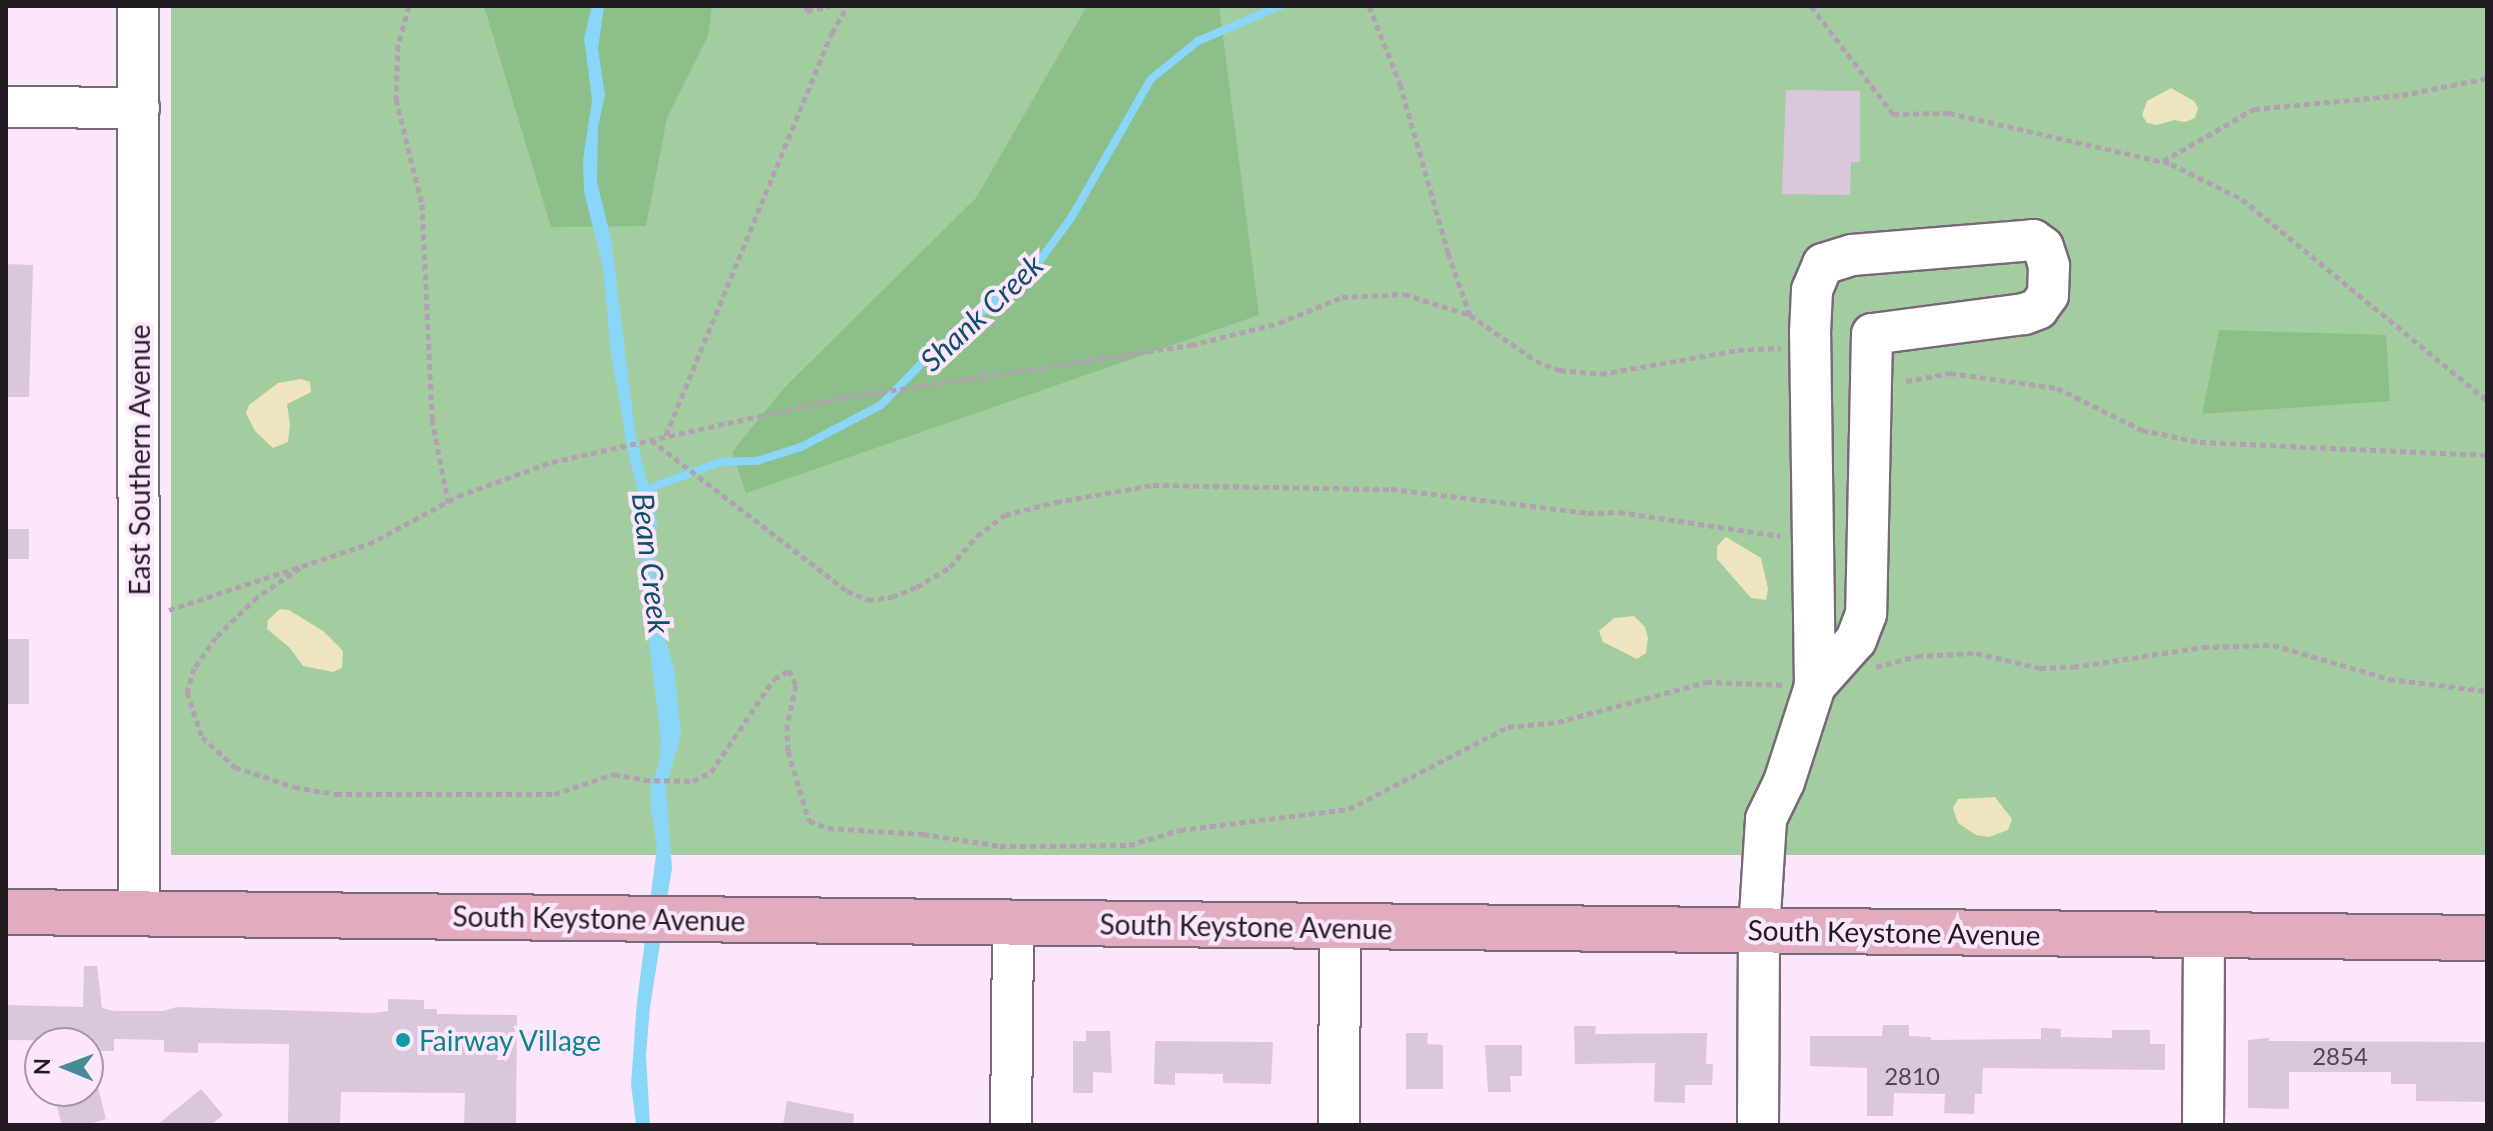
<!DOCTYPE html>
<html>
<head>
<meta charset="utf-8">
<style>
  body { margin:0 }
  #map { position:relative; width:2493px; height:1131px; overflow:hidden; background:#fbe6fc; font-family:Lato,sans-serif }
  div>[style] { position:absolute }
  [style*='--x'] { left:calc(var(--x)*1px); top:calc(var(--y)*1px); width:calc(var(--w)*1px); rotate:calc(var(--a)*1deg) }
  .green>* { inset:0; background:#a3cda1; transform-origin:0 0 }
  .forest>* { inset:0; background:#8dbf8b }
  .sand>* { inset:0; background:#eee4bf }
  .water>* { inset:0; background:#89d6f8 }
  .stream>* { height:8px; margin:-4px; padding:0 4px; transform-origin:4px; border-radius:4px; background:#89d6f8 }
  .building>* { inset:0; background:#dbc7dc; transform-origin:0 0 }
  .path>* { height:5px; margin-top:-2.5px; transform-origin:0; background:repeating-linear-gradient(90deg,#b1a1b2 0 6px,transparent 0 10px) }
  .roads { filter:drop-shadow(2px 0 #79677a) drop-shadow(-2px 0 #79677a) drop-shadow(0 2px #79677a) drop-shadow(0 -2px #79677a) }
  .minor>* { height:40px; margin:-20px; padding:0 20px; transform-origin:20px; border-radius:20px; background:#fff }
  .major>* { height:44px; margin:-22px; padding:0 22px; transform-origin:22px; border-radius:22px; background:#e1abc0 }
  .dots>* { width:22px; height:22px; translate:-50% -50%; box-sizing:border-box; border:4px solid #fbe6fc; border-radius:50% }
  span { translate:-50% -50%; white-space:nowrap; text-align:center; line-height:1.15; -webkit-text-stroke:8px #fbe6fc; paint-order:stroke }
  .number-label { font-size:24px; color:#504651 }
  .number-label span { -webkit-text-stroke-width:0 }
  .street-label { font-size:28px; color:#221b23 }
  .culture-label { font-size:28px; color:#0d838f }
  .left { translate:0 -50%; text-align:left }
  .water-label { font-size:30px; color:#105067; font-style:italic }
  .frame { position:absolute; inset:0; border:8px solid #221b23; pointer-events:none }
  .north { position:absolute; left:24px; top:1027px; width:80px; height:80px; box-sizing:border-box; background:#fbe6fc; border:2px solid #a495a5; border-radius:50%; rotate:271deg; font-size:22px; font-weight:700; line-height:32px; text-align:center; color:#221b23 }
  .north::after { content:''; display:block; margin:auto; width:28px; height:36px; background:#468c97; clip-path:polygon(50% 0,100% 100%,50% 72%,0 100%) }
</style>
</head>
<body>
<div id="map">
  <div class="green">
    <i style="left:171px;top:6px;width:2316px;height:849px"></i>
  </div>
  <div class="forest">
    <i style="clip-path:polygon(484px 6px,712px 6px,708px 36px,667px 118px,646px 226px,551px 227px)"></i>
    <i style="clip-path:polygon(1087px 6px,1219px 6px,1259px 315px,746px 493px,732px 452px,784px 388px,976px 198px)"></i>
    <i style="clip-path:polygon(2219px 330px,2386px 335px,2390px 401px,2202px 414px)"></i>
  </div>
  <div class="sand">
    <i style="clip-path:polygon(2171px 88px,2194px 101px,2198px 108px,2195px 118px,2185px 122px,2174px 120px,2157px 125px,2147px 123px,2142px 115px,2147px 101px)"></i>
    <i style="clip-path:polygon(301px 379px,310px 382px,311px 392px,287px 404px,290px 424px,288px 442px,273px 448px,255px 431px,246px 413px,249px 405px,278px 383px)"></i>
    <i style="clip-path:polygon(1726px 537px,1761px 558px,1768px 589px,1766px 600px,1751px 598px,1717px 559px,1717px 546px)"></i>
    <i style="clip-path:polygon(280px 609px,289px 610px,323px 631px,343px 651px,342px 668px,333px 672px,303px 666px,290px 648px,267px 629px,268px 620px)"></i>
    <i style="clip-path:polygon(1634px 616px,1645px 627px,1648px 638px,1646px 653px,1637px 659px,1603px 642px,1599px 631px,1614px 618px)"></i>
    <i style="clip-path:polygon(1995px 797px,2012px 819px,2008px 830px,1989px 837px,1976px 835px,1958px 823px,1953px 808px,1958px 799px)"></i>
  </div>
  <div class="water">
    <i style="clip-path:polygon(592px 6px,604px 6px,598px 49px,605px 95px,598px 127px,597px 182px,611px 239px,635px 432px,657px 523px,654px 582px,662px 629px,674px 668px,681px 734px,666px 788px,672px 868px,650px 1007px,646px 1055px,650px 1125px,636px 1125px,631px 1084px,637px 1002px,657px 847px,650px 803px,651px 786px,659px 763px,661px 738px,643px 596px,641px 502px,630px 462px,611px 355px,603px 267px,584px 192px,583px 160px,592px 100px,584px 38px)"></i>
  </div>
  <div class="stream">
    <i style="--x:642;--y:491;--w:83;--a:-20.4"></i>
    <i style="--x:720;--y:462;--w:37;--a:-2"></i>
    <i style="--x:757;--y:461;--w:46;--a:-17.7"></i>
    <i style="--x:801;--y:447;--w:90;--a:-27.7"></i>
    <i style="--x:881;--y:405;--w:62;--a:-45.7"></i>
    <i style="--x:924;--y:361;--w:145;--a:-40.3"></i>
    <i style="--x:1035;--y:267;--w:61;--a:-53.7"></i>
    <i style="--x:1071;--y:218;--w:160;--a:-60.1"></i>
    <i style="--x:1151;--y:79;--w:60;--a:-39"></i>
    <i style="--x:1198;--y:41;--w:89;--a:-23.1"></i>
  </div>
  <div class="building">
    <i style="clip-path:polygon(1786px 90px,1860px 91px,1860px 162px,1851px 162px,1850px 195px,1782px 194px)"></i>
    <i style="clip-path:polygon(6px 264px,33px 265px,29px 397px,6px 397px)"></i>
    <i style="left:29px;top:529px;width:30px;height:23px;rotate:90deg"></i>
    <i style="left:6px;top:639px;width:23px;height:65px"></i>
    <i style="clip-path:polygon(84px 966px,97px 966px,102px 1008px,114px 1011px,163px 1011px,177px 1007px,374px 1013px,388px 1011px,388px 999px,424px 1000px,424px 1009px,437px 1009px,437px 1014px,517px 1015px,516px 1125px,464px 1125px,465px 1093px,341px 1092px,340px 1125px,288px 1125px,289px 1044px,198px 1043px,198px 1053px,164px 1052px,164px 1040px,114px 1039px,114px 1051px,88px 1051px,87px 1041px,6px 1040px,6px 1005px,83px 1007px)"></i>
    <i style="clip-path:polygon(1883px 1025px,1909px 1025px,1909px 1036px,1931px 1037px,1931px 1040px,2041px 1039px,2041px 1028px,2061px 1029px,2061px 1037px,2112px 1038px,2112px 1030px,2150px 1030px,2150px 1044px,2165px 1044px,2165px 1070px,1983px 1068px,1982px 1094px,1975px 1094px,1974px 1114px,1944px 1113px,1945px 1094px,1894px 1093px,1893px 1116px,1867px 1116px,1867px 1068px,1810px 1066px,1810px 1036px,1882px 1036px)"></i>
    <i style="clip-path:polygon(1574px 1026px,1596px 1026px,1595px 1034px,1707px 1033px,1706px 1064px,1713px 1064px,1712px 1085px,1685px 1085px,1685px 1103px,1654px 1102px,1655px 1063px,1575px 1064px)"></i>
    <i style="clip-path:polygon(1086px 1031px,1110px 1031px,1112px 1073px,1093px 1072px,1093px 1093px,1073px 1093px,1073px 1041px,1086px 1041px)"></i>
    <i style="clip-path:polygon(1406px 1033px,1428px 1033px,1427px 1044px,1443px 1045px,1443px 1089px,1406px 1089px)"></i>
    <i style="clip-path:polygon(2269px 1038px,2269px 1041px,2288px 1041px,2487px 1042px,2487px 1102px,2416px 1101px,2416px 1084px,2391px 1084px,2391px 1072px,2289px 1072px,2289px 1109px,2248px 1108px,2248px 1040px)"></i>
    <i style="clip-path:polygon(1155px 1041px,1273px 1042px,1271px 1084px,1223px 1083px,1223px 1074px,1175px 1073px,1175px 1085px,1154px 1084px)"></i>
    <i style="clip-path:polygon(1485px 1045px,1522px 1045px,1522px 1076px,1510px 1076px,1511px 1092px,1488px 1092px)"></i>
    <i style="clip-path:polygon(97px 1084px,106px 1119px,86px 1125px,62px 1125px,54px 1096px,88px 1091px,88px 1087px)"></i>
    <i style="clip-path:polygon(201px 1089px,223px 1115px,211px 1125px,157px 1125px)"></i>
    <i style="clip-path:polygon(787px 1101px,854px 1114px,853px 1125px,783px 1125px)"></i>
  </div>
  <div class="path">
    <i style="--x:409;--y:6;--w:41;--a:105.8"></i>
    <i style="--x:398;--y:45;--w:54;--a:92.1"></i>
    <i style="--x:396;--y:99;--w:108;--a:76.1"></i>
    <i style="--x:422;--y:204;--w:215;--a:87.3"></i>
    <i style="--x:432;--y:419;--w:85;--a:79.1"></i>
    <i style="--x:806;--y:6;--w:5;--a:79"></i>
    <i style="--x:807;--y:11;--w:24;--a:-12"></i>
    <i style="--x:1369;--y:6;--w:84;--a:68.3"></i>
    <i style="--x:1400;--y:84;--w:176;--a:74.1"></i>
    <i style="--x:1448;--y:253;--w:66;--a:70.5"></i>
    <i style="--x:1811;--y:6;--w:136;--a:52.8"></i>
    <i style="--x:1893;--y:114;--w:56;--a:-1"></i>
    <i style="--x:1949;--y:113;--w:228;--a:12.9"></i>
    <i style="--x:2171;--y:164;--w:79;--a:26.2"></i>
    <i style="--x:2242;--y:199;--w:317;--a:39.4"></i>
    <i style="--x:2163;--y:161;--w:105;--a:-29.7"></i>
    <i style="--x:2254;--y:109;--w:149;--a:-5.4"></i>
    <i style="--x:2402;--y:95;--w:87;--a:-11.3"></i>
    <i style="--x:1906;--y:381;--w:45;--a:-10.3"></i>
    <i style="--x:1950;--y:373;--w:108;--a:8"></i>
    <i style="--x:2057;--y:388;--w:95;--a:26.3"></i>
    <i style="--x:2142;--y:430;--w:59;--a:11.7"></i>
    <i style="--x:2200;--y:442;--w:287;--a:2.6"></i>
    <i style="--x:666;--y:435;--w:435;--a:-67.6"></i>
    <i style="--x:832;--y:33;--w:31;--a:-61"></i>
    <i style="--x:651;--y:440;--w:247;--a:37.6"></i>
    <i style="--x:847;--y:591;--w:23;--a:23"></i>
    <i style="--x:868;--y:600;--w:24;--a:-7"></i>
    <i style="--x:892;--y:597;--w:27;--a:-22"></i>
    <i style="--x:917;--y:587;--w:39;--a:-31"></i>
    <i style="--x:950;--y:567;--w:41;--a:-48.9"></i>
    <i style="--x:977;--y:536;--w:35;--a:-37"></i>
    <i style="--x:1005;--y:515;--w:53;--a:-14.3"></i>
    <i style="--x:1056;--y:502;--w:98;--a:-9.9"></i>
    <i style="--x:1153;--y:485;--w:238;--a:1"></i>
    <i style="--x:1391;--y:489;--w:198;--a:6.9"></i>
    <i style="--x:1588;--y:513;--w:31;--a:-2"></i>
    <i style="--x:1619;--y:512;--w:163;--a:8.5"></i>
    <i style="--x:300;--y:568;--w:52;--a:146"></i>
    <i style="--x:257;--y:597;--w:57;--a:135.7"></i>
    <i style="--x:216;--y:637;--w:38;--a:125"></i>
    <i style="--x:194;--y:668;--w:25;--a:106"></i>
    <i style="--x:187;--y:692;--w:47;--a:71.6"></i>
    <i style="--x:202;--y:737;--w:45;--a:42.3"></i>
    <i style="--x:235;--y:767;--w:62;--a:18.7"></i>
    <i style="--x:294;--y:787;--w:43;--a:9.5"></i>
    <i style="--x:336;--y:794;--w:218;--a:0"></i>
    <i style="--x:554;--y:794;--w:63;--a:-18.4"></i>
    <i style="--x:614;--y:774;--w:31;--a:11"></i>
    <i style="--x:644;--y:780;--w:49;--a:1.2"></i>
    <i style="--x:693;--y:781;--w:20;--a:-27"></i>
    <i style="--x:711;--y:772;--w:112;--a:-55.9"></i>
    <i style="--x:774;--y:679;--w:17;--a:-31"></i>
    <i style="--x:789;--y:670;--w:17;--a:65"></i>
    <i style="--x:796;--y:685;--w:41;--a:102.7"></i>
    <i style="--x:787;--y:725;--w:26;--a:88"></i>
    <i style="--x:788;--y:751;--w:73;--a:73.3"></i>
    <i style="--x:809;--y:821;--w:20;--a:20"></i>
    <i style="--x:828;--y:828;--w:95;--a:3.6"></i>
    <i style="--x:923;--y:834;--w:78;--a:8.9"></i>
    <i style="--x:1000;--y:846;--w:129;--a:-0.4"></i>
    <i style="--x:1129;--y:845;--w:53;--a:-16.4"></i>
    <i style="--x:1180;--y:830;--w:170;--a:-7.1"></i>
    <i style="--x:1349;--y:809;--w:179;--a:-27.3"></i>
    <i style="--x:1508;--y:727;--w:50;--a:-5.7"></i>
    <i style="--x:1558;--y:722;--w:153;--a:-15.1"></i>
    <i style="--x:1706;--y:682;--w:79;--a:2.2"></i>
    <i style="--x:169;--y:610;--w:211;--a:-18.3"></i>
    <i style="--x:369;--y:544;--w:101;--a:-28.3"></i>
    <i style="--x:458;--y:496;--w:100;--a:-19.9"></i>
    <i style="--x:552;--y:462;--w:296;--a:-12.5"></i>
    <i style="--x:841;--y:398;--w:354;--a:-8.6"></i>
    <i style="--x:1191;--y:345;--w:91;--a:-14"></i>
    <i style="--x:1279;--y:323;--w:68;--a:-22.4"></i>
    <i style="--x:1342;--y:297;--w:62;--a:-2.8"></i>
    <i style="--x:1404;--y:294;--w:69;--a:17.7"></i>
    <i style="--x:1470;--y:315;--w:80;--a:34.9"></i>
    <i style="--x:1536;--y:361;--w:26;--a:21"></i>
    <i style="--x:1560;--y:370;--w:41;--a:5.6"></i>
    <i style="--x:1601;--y:374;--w:139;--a:-9.9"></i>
    <i style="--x:1738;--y:350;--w:43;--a:-2.7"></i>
    <i style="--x:1876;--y:667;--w:42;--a:-15"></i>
    <i style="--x:1917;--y:656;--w:59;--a:-2.9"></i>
    <i style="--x:1976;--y:653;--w:66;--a:13.2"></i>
    <i style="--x:2040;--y:668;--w:33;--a:-2"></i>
    <i style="--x:2073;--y:667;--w:132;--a:-8.7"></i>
    <i style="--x:2203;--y:647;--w:70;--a:-1.6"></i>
    <i style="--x:2273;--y:645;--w:121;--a:16.3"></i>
    <i style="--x:2389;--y:679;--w:99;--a:7"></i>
  </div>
  <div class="roads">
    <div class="minor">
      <i style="--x:138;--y:6;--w:907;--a:89.94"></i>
      <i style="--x:6;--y:107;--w:133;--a:0.4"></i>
      <i style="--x:1011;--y:1125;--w:202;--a:-89.4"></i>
      <i style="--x:1339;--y:1125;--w:198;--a:-89.7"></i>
      <i style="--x:1758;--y:1125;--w:194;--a:-89.7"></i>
      <i style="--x:1759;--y:931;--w:112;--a:-86.4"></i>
      <i style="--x:1766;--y:819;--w:41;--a:-64.1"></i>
      <i style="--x:1784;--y:782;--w:101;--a:-72.1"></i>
      <i style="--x:1815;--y:686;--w:353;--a:-90.8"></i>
      <i style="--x:1810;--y:333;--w:43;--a:-87.3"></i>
      <i style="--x:1812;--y:290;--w:28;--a:-67"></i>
      <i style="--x:1823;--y:264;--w:30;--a:-17"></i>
      <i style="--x:1852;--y:255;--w:182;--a:-4.7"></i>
      <i style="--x:2033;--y:240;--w:12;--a:35"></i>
      <i style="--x:2043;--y:247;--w:20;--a:72"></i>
      <i style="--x:2049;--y:266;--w:29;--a:92"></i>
      <i style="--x:2048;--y:295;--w:17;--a:126"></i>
      <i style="--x:2038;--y:309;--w:15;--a:160"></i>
      <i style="--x:2024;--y:314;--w:153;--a:172.5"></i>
      <i style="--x:1872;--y:334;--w:280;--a:91.2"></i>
      <i style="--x:1866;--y:614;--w:28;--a:111"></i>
      <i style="--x:1856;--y:640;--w:62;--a:131.7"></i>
      <i style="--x:2203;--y:1125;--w:189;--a:-89.7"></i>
    </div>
    <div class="major">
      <i style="--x:6;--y:912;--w:2481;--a:0.6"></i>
    </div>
  </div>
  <div class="dots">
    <i style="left:403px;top:1040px;background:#0f9aa8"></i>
  </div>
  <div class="number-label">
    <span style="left:2340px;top:1056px">2854</span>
    <span style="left:1912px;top:1076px">2810</span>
  </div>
  <div class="street-label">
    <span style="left:139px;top:460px;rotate:-90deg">East Southern Avenue</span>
    <span style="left:599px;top:918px;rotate:1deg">South Keystone Avenue</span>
    <span style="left:1246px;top:926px;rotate:1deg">South Keystone Avenue</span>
    <span style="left:1894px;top:932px;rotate:1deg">South Keystone Avenue</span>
  </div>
  <div class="culture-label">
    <span class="left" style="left:419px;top:1040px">Fairway Village</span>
  </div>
  <div class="water-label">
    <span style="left:981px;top:312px;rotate:-43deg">Shank Creek</span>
    <span style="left:652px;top:563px;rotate:83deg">Bean Creek</span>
  </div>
  <div class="frame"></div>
  <div class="north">N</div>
</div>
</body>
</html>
